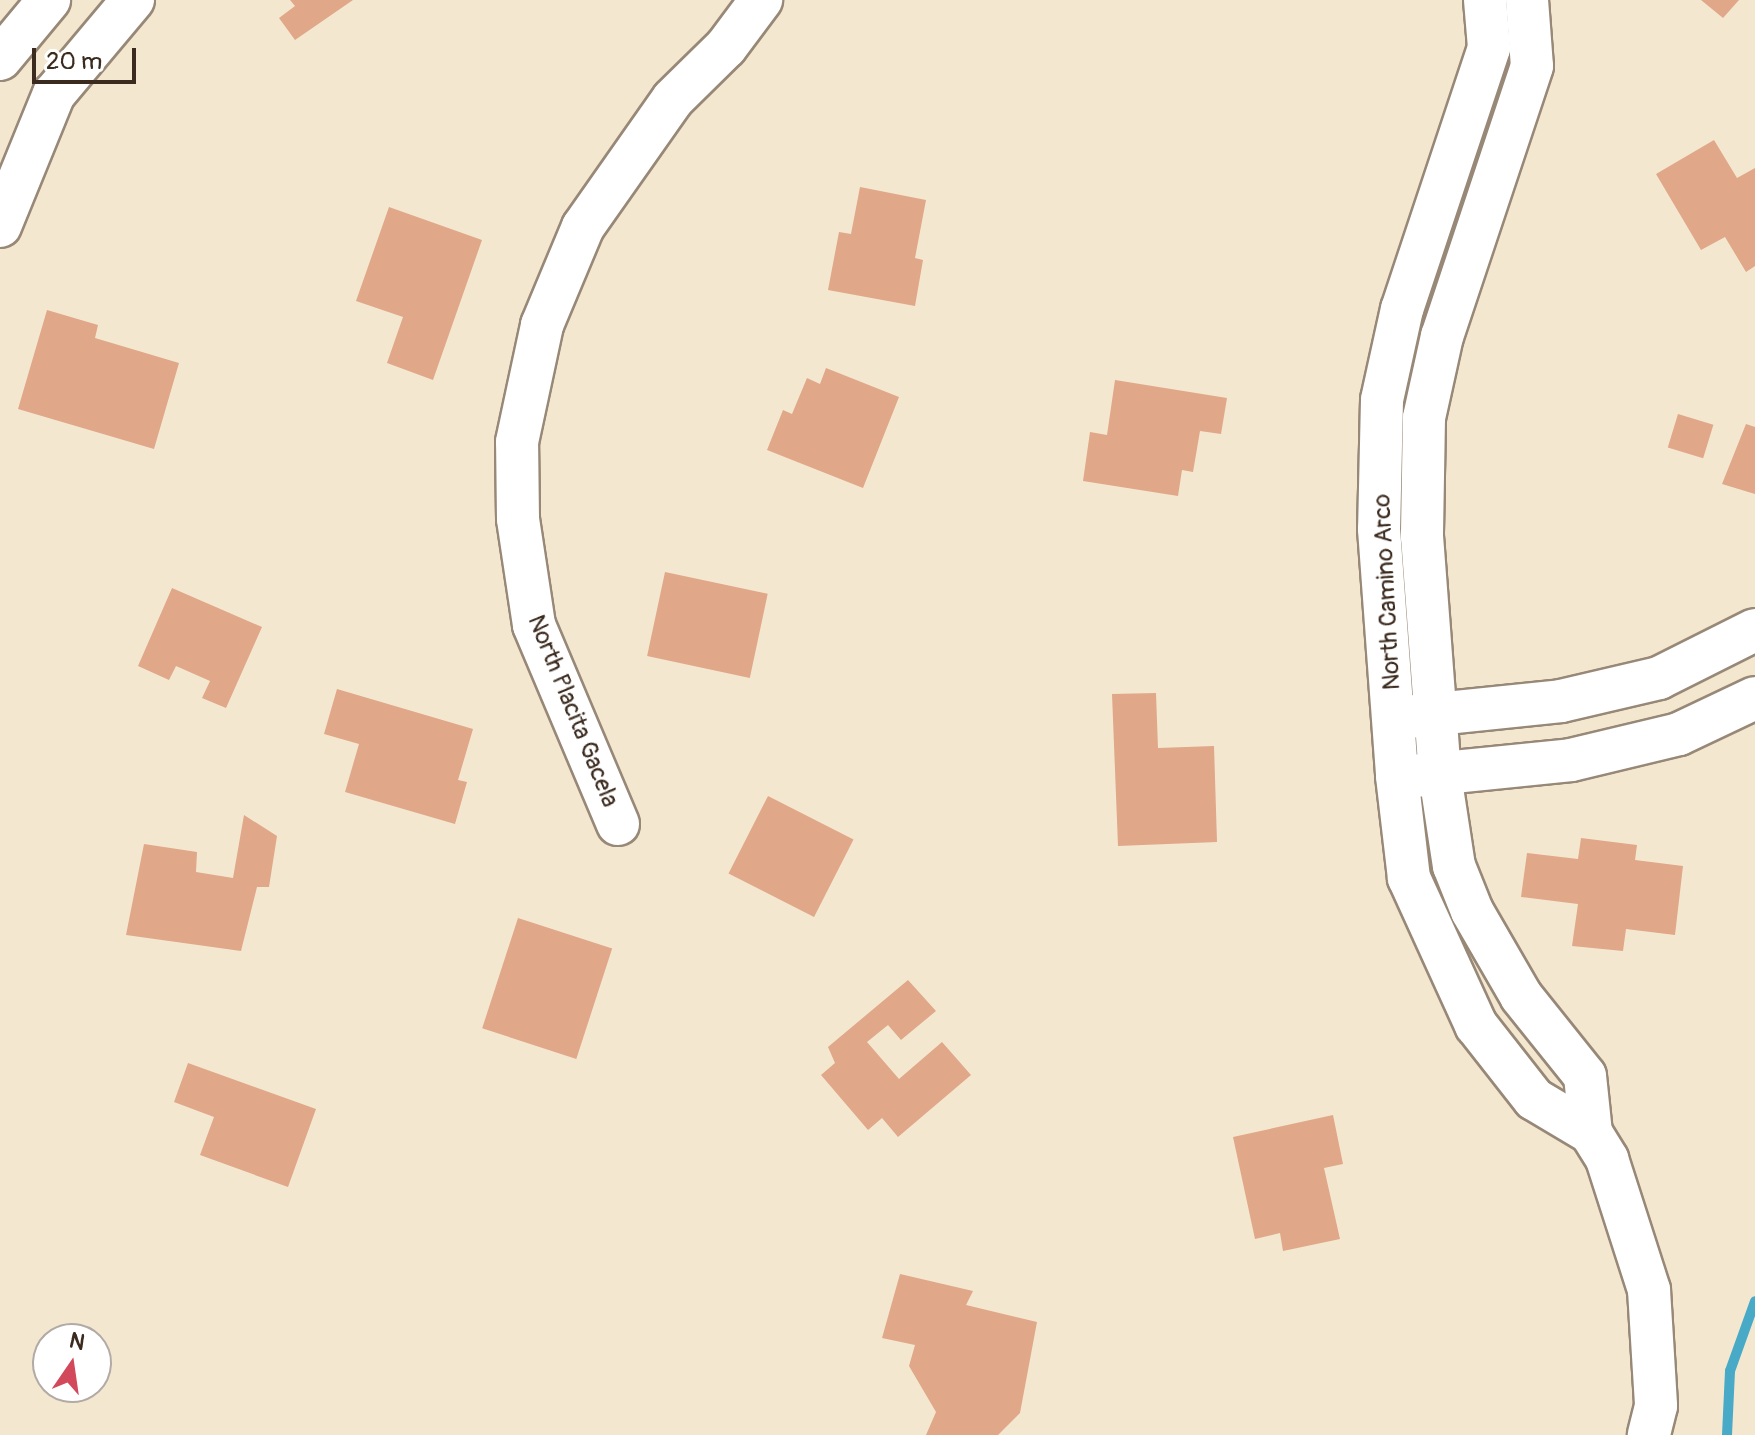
<!DOCTYPE html>
<html>
<head>
<meta charset="utf-8">
<style>
  body { margin:0 }
  #map { position:relative; width:1755px; height:1435px; overflow:hidden; background:#f4e7d0; font-family:Pangolin,sans-serif }
  div>[style] { position:absolute }
  [style*='--x'] { left:calc(var(--x)*1px); top:calc(var(--y)*1px); width:calc(var(--w)*1px); rotate:calc(var(--a)*1deg) }
  .stream>* { height:10px; margin:-5px; padding:0 5px; transform-origin:5px; border-radius:5px; background:#48aac7 }
  .building>* { inset:0; background:#e0a789; transform-origin:0 0 }
  .roads { filter:drop-shadow(2px 0 #988877) drop-shadow(-2px 0 #988877) drop-shadow(0 2px #988877) drop-shadow(0 -2px #988877) }
  .minor>* { height:42px; margin:-21px; padding:0 21px; transform-origin:21px; border-radius:21px; background:#fff }
  span { translate:-50% -50%; white-space:nowrap; text-align:center; line-height:1.15; -webkit-text-stroke:8px #fff; paint-order:stroke }
  .street-label { font-size:24px; color:#3b2a1e }
  .north { position:absolute; left:32px; top:1323px; width:80px; height:80px; box-sizing:border-box; background:#fff; border:2px solid #b1aaa5; border-radius:50%; rotate:13deg; font-size:22px; font-weight:700; line-height:32px; text-align:center; color:#3b2a1e }
  .north::after { content:''; display:block; margin:auto; width:28px; height:36px; background:#d1495b; clip-path:polygon(50% 0,100% 100%,50% 72%,0 100%) }
  .scale { position:absolute; left:32px; top:48px; width:104px; height:36px; box-sizing:border-box; border:4px solid #3b2a1e; border-top:0; padding-left:10px; font-size:24px; line-height:28px; white-space:nowrap; color:#3b2a1e; -webkit-text-stroke:6px #fff; paint-order:stroke }
</style>
</head>
<body>
<div id="map">
  <div class="stream">
    <i style="--x:1727;--y:1435;--w:64;--a:-87.3"></i>
    <i style="--x:1730;--y:1371;--w:74;--a:-70.3"></i>
  </div>
  <div class="building">
    <i style="clip-path:polygon(290px 0,353px 0,295px 40px,279px 18px,295px 6px)"></i>
    <i style="clip-path:polygon(1701px 0,1739px 0,1723px 18px)"></i>
    <i style="clip-path:polygon(1714px 140px,1737px 178px,1755px 168px,1755px 266px,1746px 272px,1725px 237px,1701px 250px,1656px 174px)"></i>
    <i style="clip-path:polygon(860px 187px,926px 200px,915px 258px,923px 260px,915px 306px,828px 290px,839px 232px,851px 234px)"></i>
    <i style="clip-path:polygon(389px 207px,482px 240px,433px 380px,387px 363px,403px 317px,356px 301px)"></i>
    <i style="clip-path:polygon(47px 310px,98px 325px,95px 338px,179px 363px,154px 449px,18px 409px)"></i>
    <i style="clip-path:polygon(826px 368px,899px 397px,863px 488px,767px 450px,783px 410px,792px 414px,807px 378px,820px 384px)"></i>
    <i style="clip-path:polygon(1115px 380px,1227px 398px,1221px 434px,1200px 431px,1193px 472px,1182px 470px,1178px 496px,1083px 481px,1090px 432px,1107px 435px)"></i>
    <i style="left:1678px;top:414px;width:37px;height:35px;rotate:17deg"></i>
    <i style="clip-path:polygon(1746px 424px,1755px 427px,1755px 494px,1722px 484px)"></i>
    <i style="left:665px;top:572px;width:105px;height:86px;rotate:12deg"></i>
    <i style="clip-path:polygon(172px 588px,262px 627px,226px 708px,202px 698px,210px 681px,176px 666px,169px 680px,138px 666px)"></i>
    <i style="clip-path:polygon(337px 689px,473px 729px,458px 780px,467px 782px,455px 824px,345px 792px,359px 744px,324px 734px)"></i>
    <i style="clip-path:polygon(1156px 693px,1158px 748px,1214px 746px,1217px 842px,1118px 846px,1112px 694px)"></i>
    <i style="left:768px;top:796px;width:96px;height:87px;rotate:27deg"></i>
    <i style="clip-path:polygon(244px 815px,277px 836px,269px 887px,257px 887px,241px 951px,126px 935px,144px 844px,197px 852px,196px 872px,233px 878px)"></i>
    <i style="clip-path:polygon(1581px 838px,1637px 845px,1635px 860px,1683px 866px,1675px 935px,1626px 929px,1623px 951px,1572px 946px,1578px 904px,1521px 897px,1527px 853px,1578px 859px)"></i>
    <i style="left:518px;top:918px;width:99px;height:116px;rotate:18deg"></i>
    <i style="clip-path:polygon(908px 980px,936px 1011px,901px 1040px,888px 1025px,867px 1042px,899px 1079px,942px 1042px,971px 1075px,898px 1137px,882px 1118px,868px 1130px,821px 1075px,835px 1063px,828px 1047px)"></i>
    <i style="clip-path:polygon(188px 1063px,316px 1109px,288px 1187px,200px 1155px,214px 1117px,174px 1102px)"></i>
    <i style="clip-path:polygon(1333px 1115px,1343px 1164px,1324px 1168px,1340px 1239px,1283px 1251px,1280px 1233px,1255px 1239px,1233px 1137px)"></i>
    <i style="clip-path:polygon(900px 1274px,973px 1291px,966px 1305px,1037px 1322px,1020px 1413px,998px 1435px,926px 1435px,936px 1412px,909px 1366px,915px 1345px,882px 1338px)"></i>
  </div>
  <div class="roads">
    <div class="minor">
      <i style="--x:1485;--y:0;--w:48;--a:85.2"></i>
      <i style="--x:1489;--y:48;--w:275;--a:108.4"></i>
      <i style="--x:1402;--y:309;--w:93;--a:102.4"></i>
      <i style="--x:1382;--y:400;--w:129;--a:91.3"></i>
      <i style="--x:1379;--y:529;--w:248;--a:85.8"></i>
      <i style="--x:1397;--y:776;--w:103;--a:83.3"></i>
      <i style="--x:1409;--y:878;--w:162;--a:65.5"></i>
      <i style="--x:1476;--y:1025;--w:94;--a:51.9"></i>
      <i style="--x:1534;--y:1099;--w:66;--a:30.8"></i>
      <i style="--x:1527;--y:0;--w:66;--a:85.7"></i>
      <i style="--x:1532;--y:66;--w:285;--a:108.4"></i>
      <i style="--x:1442;--y:336;--w:84;--a:102.4"></i>
      <i style="--x:1424;--y:418;--w:118;--a:91"></i>
      <i style="--x:1422;--y:536;--w:240;--a:85.7"></i>
      <i style="--x:1440;--y:775;--w:92;--a:81.3"></i>
      <i style="--x:1454;--y:866;--w:48;--a:68.2"></i>
      <i style="--x:1472;--y:911;--w:98;--a:60"></i>
      <i style="--x:1521;--y:996;--w:102;--a:51.3"></i>
      <i style="--x:1585;--y:1076;--w:57;--a:84"></i>
      <i style="--x:1591;--y:1133;--w:31;--a:58"></i>
      <i style="--x:1607;--y:1159;--w:138;--a:72.2"></i>
      <i style="--x:1649;--y:1290;--w:116;--a:86.5"></i>
      <i style="--x:1656;--y:1406;--w:30;--a:104"></i>
      <i style="--x:0;--y:59;--w:77;--a:-50.3"></i>
      <i style="--x:0;--y:226;--w:143;--a:-67.8"></i>
      <i style="--x:54;--y:94;--w:123;--a:-50"></i>
      <i style="--x:1407;--y:717;--w:155;--a:-5.9"></i>
      <i style="--x:1561;--y:701;--w:101;--a:-13.2"></i>
      <i style="--x:1659;--y:678;--w:107;--a:-26.6"></i>
      <i style="--x:1414;--y:776;--w:158;--a:-5.8"></i>
      <i style="--x:1571;--y:760;--w:111;--a:-13.5"></i>
      <i style="--x:1679;--y:734;--w:84;--a:-25.3"></i>
      <i style="--x:618;--y:824;--w:216;--a:-112.9"></i>
      <i style="--x:534;--y:625;--w:107;--a:-98.6"></i>
      <i style="--x:518;--y:519;--w:77;--a:-90.7"></i>
      <i style="--x:517;--y:442;--w:120;--a:-77.9"></i>
      <i style="--x:542;--y:325;--w:106;--a:-67.3"></i>
      <i style="--x:583;--y:227;--w:156;--a:-54.9"></i>
      <i style="--x:673;--y:99;--w:74;--a:-44.5"></i>
      <i style="--x:726;--y:47;--w:59;--a:-53.3"></i>
    </div>
  </div>
  <div class="street-label">
    <span style="left:1387px;top:592px;rotate:-93deg">North Camino Arco</span>
    <span style="left:573px;top:711px;rotate:68deg">North Placita Gacela</span>
  </div>
  <div class="north">N</div>
  <div class="scale">20 m</div>
</div>
</body>
</html>
